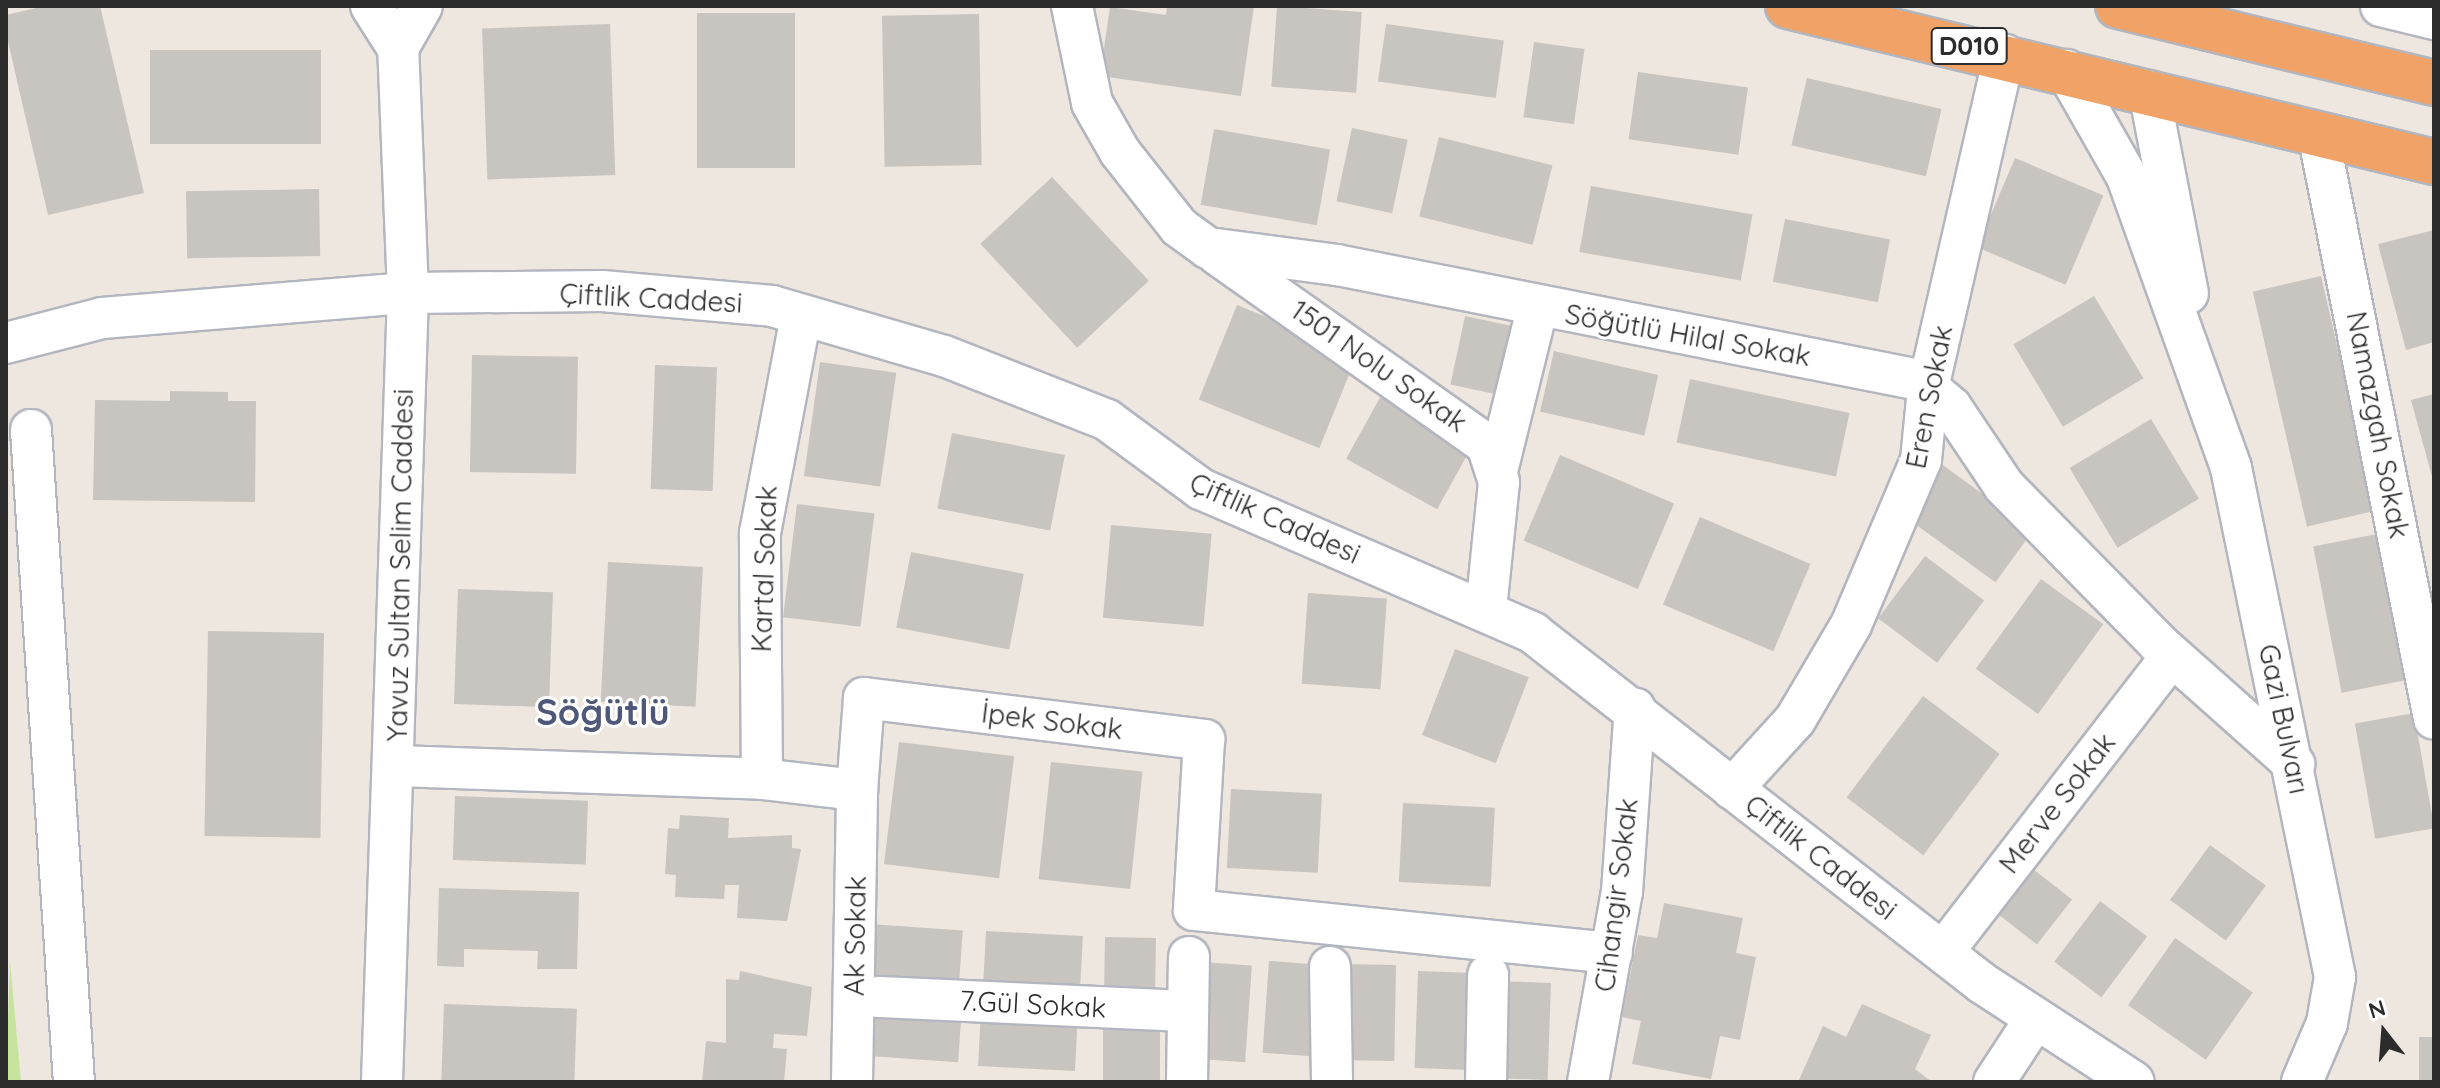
<!DOCTYPE html>
<html>
<head>
<meta charset="utf-8">
<style>
  body { margin:0 }
  #map { position:relative; width:2440px; height:1088px; overflow:hidden; background:#ede7e0; font-family:Quicksand,sans-serif }
  div>[style] { position:absolute }
  [style*='--x'] { left:calc(var(--x)*1px); top:calc(var(--y)*1px); width:calc(var(--w)*1px); rotate:calc(var(--a)*1deg) }
  .pitch>* { inset:0; background:#c7e49f }
  .building>* { inset:0; background:#c8c4bf; transform-origin:0 0 }
  .roads { filter:drop-shadow(2px 0 #b3b6be) drop-shadow(-2px 0 #b3b6be) drop-shadow(0 2px #b3b6be) drop-shadow(0 -2px #b3b6be) }
  .minor>* { height:40px; margin:-20px; padding:0 20px; transform-origin:20px; border-radius:20px; background:#fff }
  .highway>* { height:44px; margin:-22px; padding:0 22px; transform-origin:22px; border-radius:22px; background:#f0a267 }
  span { translate:-50% -50%; white-space:nowrap; text-align:center; line-height:1.15; -webkit-text-stroke:6px #fff; paint-order:stroke }
  .shield-label span { padding:2px 6px; background:#fff; border:2px solid; border-radius:6px; -webkit-text-stroke-width:0 }
  .shield-label { font-size:26px; color:#2c2c2c; font-weight:700 }
  .street-label { font-size:28px; color:#2c2c2c }
  .district-label { font-size:36px; color:#505879; font-weight:700 }
  .frame { position:absolute; inset:0; border:8px solid #2c2c2c; pointer-events:none }
  .north { position:absolute; left:2344px; top:992px; width:80px; height:80px; -webkit-text-stroke:6px #fff; paint-order:stroke; rotate:343deg; font-size:22px; font-weight:700; line-height:32px; text-align:center; color:#2c2c2c }
  .north::after { content:''; display:block; margin:auto; width:28px; height:36px; background:#2c2c2c; clip-path:polygon(50% 0,100% 100%,50% 72%,0 100%) }
</style>
</head>
<body>
<div id="map">
  <div class="pitch">
    <i style="clip-path:polygon(10px 961px,21px 1082px,6px 1082px)"></i>
  </div>
  <div class="building">
    <i style="clip-path:polygon(45px 6px,100px 6px,144px 193px,48px 215px,6px 33px,6px 15px)"></i>
    <i style="clip-path:polygon(1167px 6px,1254px 6px,1241px 96px,1100px 76px,1110px 7px,1166px 15px)"></i>
    <i style="left:1277px;top:6px;width:85px;height:81px;rotate:4deg"></i>
    <i style="left:795px;top:13px;width:155px;height:98px;rotate:90deg"></i>
    <i style="left:979px;top:14px;width:151px;height:97px;rotate:89deg"></i>
    <i style="left:610px;top:24px;width:151px;height:128px;rotate:88deg"></i>
    <i style="left:1386px;top:24px;width:119px;height:58px;rotate:8deg"></i>
    <i style="left:1534px;top:42px;width:51px;height:76px;rotate:8deg"></i>
    <i style="left:321px;top:50px;width:94px;height:171px;rotate:90deg"></i>
    <i style="left:1638px;top:72px;width:111px;height:68px;rotate:8deg"></i>
    <i style="left:1807px;top:78px;width:138px;height:69px;rotate:13deg"></i>
    <i style="left:1352px;top:128px;width:57px;height:75px;rotate:12deg"></i>
    <i style="left:1214px;top:129px;width:118px;height:77px;rotate:10deg"></i>
    <i style="left:1439px;top:137px;width:117px;height:82px;rotate:14deg"></i>
    <i style="left:2015px;top:158px;width:96px;height:97px;rotate:23deg"></i>
    <i style="left:1052px;top:177px;width:142px;height:98px;rotate:47deg"></i>
    <i style="left:1591px;top:186px;width:164px;height:67px;rotate:10deg"></i>
    <i style="left:319px;top:189px;width:67px;height:133px;rotate:89deg"></i>
    <i style="left:1785px;top:219px;width:107px;height:64px;rotate:11deg"></i>
    <i style="clip-path:polygon(2434px 230px,2434px 342px,2406px 350px,2378px 244px)"></i>
    <i style="left:2321px;top:276px;width:241px;height:70px;rotate:77deg"></i>
    <i style="left:2094px;top:296px;width:96px;height:94px;rotate:59deg"></i>
    <i style="left:1237px;top:305px;width:130px;height:102px;rotate:22deg"></i>
    <i style="left:1465px;top:316px;width:49px;height:70px;rotate:12deg"></i>
    <i style="left:1554px;top:351px;width:107px;height:62px;rotate:13deg"></i>
    <i style="left:472px;top:355px;width:106px;height:117px;rotate:1deg"></i>
    <i style="left:820px;top:362px;width:77px;height:115px;rotate:8deg"></i>
    <i style="left:655px;top:365px;width:62px;height:124px;rotate:2deg"></i>
    <i style="left:1690px;top:379px;width:163px;height:65px;rotate:12deg"></i>
    <i style="clip-path:polygon(170px 391px,228px 392px,228px 401px,256px 401px,255px 502px,93px 500px,95px 400px,170px 401px)"></i>
    <i style="left:1382px;top:394px;width:104px;height:74px;rotate:29deg"></i>
    <i style="clip-path:polygon(2434px 394px,2434px 480px,2433px 480px,2411px 400px)"></i>
    <i style="left:2151px;top:419px;width:93px;height:95px;rotate:59deg"></i>
    <i style="left:952px;top:433px;width:115px;height:77px;rotate:11deg"></i>
    <i style="left:1560px;top:455px;width:124px;height:93px;rotate:23deg"></i>
    <i style="left:1940px;top:463px;width:115px;height:64px;rotate:36deg"></i>
    <i style="left:797px;top:504px;width:78px;height:114px;rotate:7deg"></i>
    <i style="left:1700px;top:517px;width:120px;height:95px;rotate:23deg"></i>
    <i style="left:1111px;top:525px;width:101px;height:93px;rotate:5deg"></i>
    <i style="left:2377px;top:534px;width:149px;height:65px;rotate:79deg"></i>
    <i style="left:911px;top:552px;width:115px;height:77px;rotate:11deg"></i>
    <i style="left:1925px;top:556px;width:74px;height:78px;rotate:37deg"></i>
    <i style="left:608px;top:562px;width:95px;height:140px;rotate:3deg"></i>
    <i style="left:2041px;top:579px;width:77px;height:111px;rotate:36deg"></i>
    <i style="left:458px;top:589px;width:95px;height:115px;rotate:2deg"></i>
    <i style="left:1308px;top:593px;width:79px;height:91px;rotate:4deg"></i>
    <i style="left:208px;top:631px;width:116px;height:205px;rotate:1deg"></i>
    <i style="left:1455px;top:649px;width:79px;height:92px;rotate:21deg"></i>
    <i style="left:1923px;top:696px;width:96px;height:127px;rotate:37deg"></i>
    <i style="left:2414px;top:713px;width:117px;height:60px;rotate:80deg"></i>
    <i style="left:899px;top:742px;width:116px;height:123px;rotate:7deg"></i>
    <i style="left:1051px;top:762px;width:92px;height:118px;rotate:6deg"></i>
    <i style="left:1231px;top:789px;width:91px;height:79px;rotate:3deg"></i>
    <i style="left:455px;top:796px;width:133px;height:64px;rotate:2deg"></i>
    <i style="left:1403px;top:803px;width:92px;height:79px;rotate:3deg"></i>
    <i style="clip-path:polygon(680px 815px,729px 818px,728px 838px,792px 835px,792px 848px,801px 849px,787px 921px,737px 918px,739px 885px,725px 885px,724px 899px,675px 897px,676px 875px,665px 874px,668px 828px,679px 829px)"></i>
    <i style="left:2210px;top:845px;width:69px;height:68px;rotate:36deg"></i>
    <i style="left:2024px;top:862px;width:61px;height:57px;rotate:38deg"></i>
    <i style="clip-path:polygon(439px 888px,579px 892px,577px 969px,537px 969px,538px 951px,464px 949px,464px 967px,437px 966px)"></i>
    <i style="left:2100px;top:901px;width:59px;height:76px;rotate:37deg"></i>
    <i style="clip-path:polygon(1664px 903px,1743px 918px,1736px 953px,1756px 957px,1740px 1040px,1720px 1036px,1711px 1079px,1632px 1064px,1641px 1021px,1622px 1017px,1638px 935px,1657px 938px)"></i>
    <i style="left:870px;top:924px;width:93px;height:53px;rotate:4deg"></i>
    <i style="left:986px;top:931px;width:97px;height:56px;rotate:3deg"></i>
    <i style="left:1105px;top:937px;width:51px;height:61px;rotate:1deg"></i>
    <i style="left:2175px;top:938px;width:95px;height:82px;rotate:35deg"></i>
    <i style="left:1269px;top:961px;width:49px;height:92px;rotate:4deg"></i>
    <i style="left:1203px;top:962px;width:49px;height:97px;rotate:4deg"></i>
    <i style="left:1339px;top:964px;width:57px;height:96px;rotate:1deg"></i>
    <i style="clip-path:polygon(740px 971px,812px 987px,807px 1036px,774px 1034px,773px 1048px,787px 1049px,784px 1082px,702px 1082px,706px 1041px,726px 1043px,726px 979px,739px 980px)"></i>
    <i style="left:1418px;top:971px;width:57px;height:97px;rotate:2deg"></i>
    <i style="left:1494px;top:981px;width:57px;height:97px;rotate:2deg"></i>
    <i style="left:869px;top:1003px;width:93px;height:53px;rotate:4deg"></i>
    <i style="left:444px;top:1004px;width:133px;height:78px;rotate:2deg"></i>
    <i style="clip-path:polygon(1862px 1004px,1931px 1035px,1915px 1069px,1932px 1082px,1798px 1082px,1823px 1026px,1846px 1037px)"></i>
    <i style="left:981px;top:1010px;width:97px;height:56px;rotate:3deg"></i>
    <i style="left:1103px;top:1021px;width:57px;height:61px"></i>
    <i style="left:2419px;top:1037px;width:15px;height:45px"></i>
  </div>
  <div class="roads">
    <div class="minor">
      <i style="--x:371;--y:6;--w:50;--a:57.3"></i>
      <i style="--x:398;--y:48;--w:48;--a:-60.3"></i>
      <i style="--x:1072;--y:6;--w:99;--a:78.3"></i>
      <i style="--x:1092;--y:103;--w:56;--a:60.3"></i>
      <i style="--x:1120;--y:152;--w:95;--a:51.8"></i>
      <i style="--x:1179;--y:227;--w:36;--a:36"></i>
      <i style="--x:1208;--y:248;--w:130;--a:7.5"></i>
      <i style="--x:1337;--y:265;--w:593;--a:11.18"></i>
      <i style="--x:1919;--y:380;--w:42;--a:40.2"></i>
      <i style="--x:1951;--y:407;--w:95;--a:56.1"></i>
      <i style="--x:2004;--y:486;--w:221;--a:45.5"></i>
      <i style="--x:2159;--y:644;--w:181;--a:41.6"></i>
      <i style="--x:2381;--y:6;--w:55;--a:13.8"></i>
      <i style="--x:2066;--y:70;--w:123;--a:60.3"></i>
      <i style="--x:2127;--y:177;--w:309;--a:70.3"></i>
      <i style="--x:2231;--y:468;--w:520;--a:78.45"></i>
      <i style="--x:2335;--y:977;--w:47;--a:99.9"></i>
      <i style="--x:2327;--y:1023;--w:64;--a:113"></i>
      <i style="--x:2149;--y:91;--w:206;--a:79.1"></i>
      <i style="--x:2318;--y:133;--w:597;--a:78.8"></i>
      <i style="--x:1218;--y:255;--w:329;--a:35.2"></i>
      <i style="--x:1487;--y:445;--w:39;--a:72"></i>
      <i style="--x:1499;--y:482;--w:130;--a:95.8"></i>
      <i style="--x:6;--y:343;--w:99;--a:-14.6"></i>
      <i style="--x:102;--y:318;--w:307;--a:-4.7"></i>
      <i style="--x:408;--y:293;--w:194;--a:-0.6"></i>
      <i style="--x:602;--y:291;--w:171;--a:5"></i>
      <i style="--x:772;--y:306;--w:179;--a:16.2"></i>
      <i style="--x:944;--y:356;--w:175;--a:21.4"></i>
      <i style="--x:1107;--y:420;--w:117;--a:36.3"></i>
      <i style="--x:1201;--y:489;--w:362;--a:23.4"></i>
      <i style="--x:1533;--y:633;--w:569;--a:37.94"></i>
      <i style="--x:1982;--y:983;--w:181;--a:33.1"></i>
      <i style="--x:31;--y:430;--w:653;--a:86.23"></i>
      <i style="--x:1498;--y:467;--w:163;--a:-76.1"></i>
      <i style="--x:397;--y:766;--w:365;--a:2"></i>
      <i style="--x:762;--y:779;--w:96;--a:6.6"></i>
      <i style="--x:857;--y:790;--w:92;--a:-85.6"></i>
      <i style="--x:864;--y:698;--w:343;--a:7"></i>
      <i style="--x:1204;--y:740;--w:170;--a:93.4"></i>
      <i style="--x:1194;--y:910;--w:420;--a:5.9"></i>
      <i style="--x:762;--y:779;--w:246;--a:-90.5"></i>
      <i style="--x:760;--y:533;--w:221;--a:-79.3"></i>
      <i style="--x:1732;--y:789;--w:93;--a:-47.6"></i>
      <i style="--x:1795;--y:720;--w:110;--a:-59.5"></i>
      <i style="--x:1851;--y:625;--w:179;--a:-67"></i>
      <i style="--x:1921;--y:460;--w:72;--a:-84.4"></i>
      <i style="--x:1928;--y:388;--w:342;--a:-77.1"></i>
      <i style="--x:1943;--y:952;--w:374;--a:-52.3"></i>
      <i style="--x:1330;--y:967;--w:115;--a:89"></i>
      <i style="--x:878;--y:997;--w:309;--a:2.6"></i>
      <i style="--x:382;--y:1082;--w:789;--a:-88.11"></i>
      <i style="--x:408;--y:293;--w:245;--a:-92.3"></i>
      <i style="--x:852;--y:1082;--w:292;--a:-89"></i>
      <i style="--x:1187;--y:1082;--w:125;--a:-89.1"></i>
      <i style="--x:1486;--y:1082;--w:107;--a:-88.9"></i>
      <i style="--x:1588;--y:1082;--w:193;--a:-79.9"></i>
      <i style="--x:1622;--y:892;--w:184;--a:-86"></i>
      <i style="--x:1994;--y:1082;--w:73;--a:-56.7"></i>
    </div>
    <div class="highway">
      <i style="--x:1788;--y:6;--w:665;--a:13.58"></i>
      <i style="--x:2118;--y:6;--w:325;--a:13.7"></i>
    </div>
  </div>
  <div class="shield-label">
    <span style="left:1969px;top:46px">D010</span>
  </div>
  <div class="street-label">
    <span style="left:651px;top:298px;rotate:3deg">Çiftlik Caddesi</span>
    <span style="left:1688px;top:335px;rotate:10deg">Söğütlü Hilal Sokak</span>
    <span style="left:1379px;top:366px;rotate:35deg">1501 Nolu Sokak</span>
    <span style="left:1929px;top:397px;rotate:-79deg">Eren Sokak</span>
    <span style="left:2378px;top:425px;rotate:79deg">Namazgah Sokak</span>
    <span style="left:1275px;top:518px;rotate:24deg">Çiftlik Caddesi</span>
    <span style="left:400px;top:565px;rotate:-89deg">Yavuz Sultan Selim Caddesi</span>
    <span style="left:764px;top:569px;rotate:-88deg">Kartal Sokak</span>
    <span style="left:2284px;top:719px;rotate:78deg">Gazi Bulvarı</span>
    <span style="left:1052px;top:721px;rotate:7deg">İpek Sokak</span>
    <span style="left:2057px;top:803px;rotate:-52deg">Merve Sokak</span>
    <span style="left:1821px;top:857px;rotate:38deg">Çiftlik Caddesi</span>
    <span style="left:1616px;top:895px;rotate:-83deg">Cihangir Sokak</span>
    <span style="left:855px;top:936px;rotate:-89deg">Ak Sokak</span>
    <span style="left:1033px;top:1004px;rotate:3deg">7.Gül Sokak</span>
  </div>
  <div class="district-label">
    <span style="left:603px;top:712px">Söğütlü</span>
  </div>
  <div class="frame"></div>
  <div class="north">N</div>
</div>
</body>
</html>
